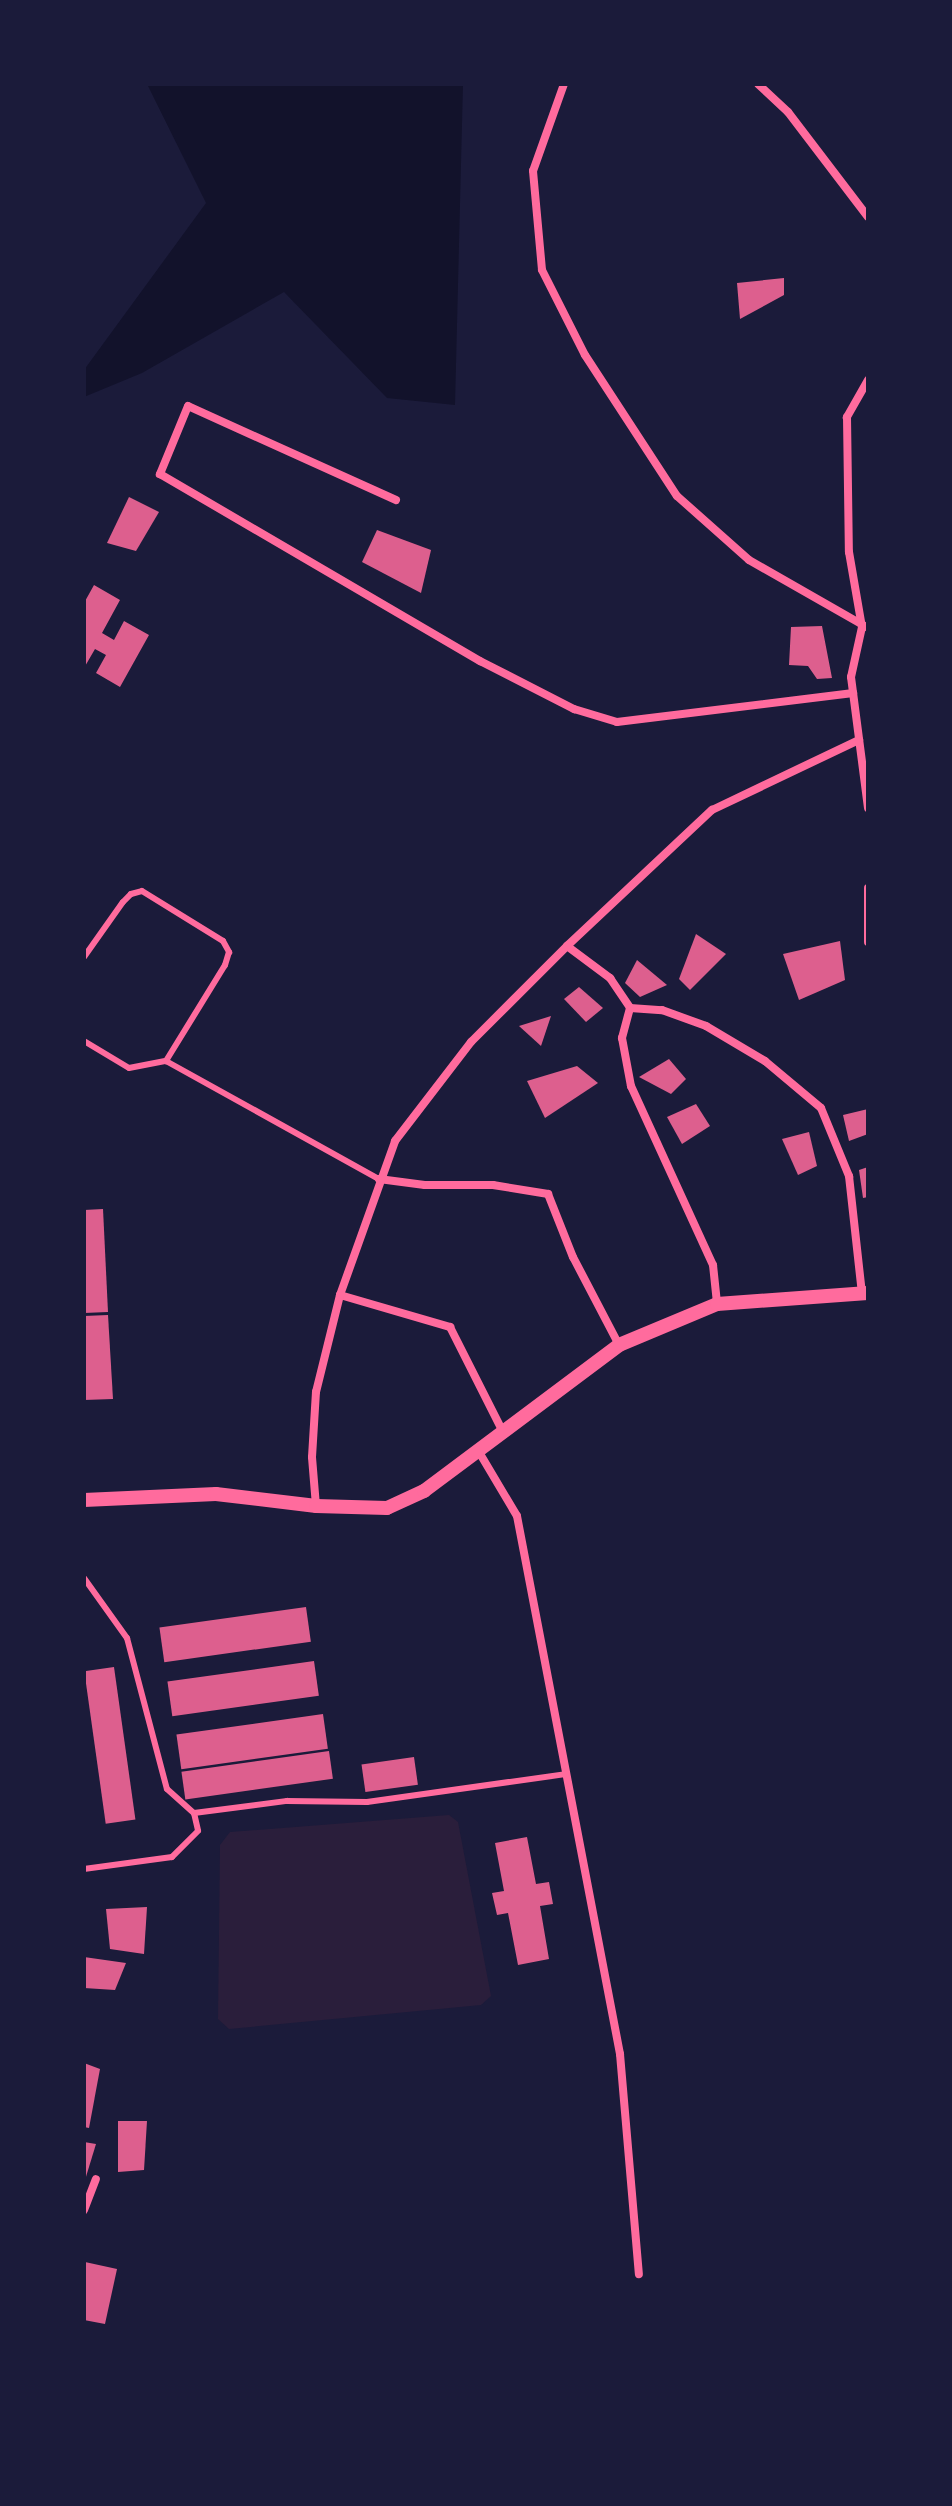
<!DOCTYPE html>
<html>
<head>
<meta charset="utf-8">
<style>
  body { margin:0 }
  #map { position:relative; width:952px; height:2506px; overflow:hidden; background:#1b1b3a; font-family:"Roboto Condensed",sans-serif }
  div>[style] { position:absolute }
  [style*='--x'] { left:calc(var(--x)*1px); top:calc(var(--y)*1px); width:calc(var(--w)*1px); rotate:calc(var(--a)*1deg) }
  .green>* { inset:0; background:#2a1e3b }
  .water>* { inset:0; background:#12122b }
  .building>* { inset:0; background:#dd5f8e; transform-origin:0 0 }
  .service>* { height:6px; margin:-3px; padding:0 3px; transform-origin:3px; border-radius:3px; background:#ff6b9d }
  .minor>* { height:8px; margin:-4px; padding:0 4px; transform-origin:4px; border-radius:4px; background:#ff6b9d }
  .tertiary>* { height:14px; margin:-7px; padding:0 7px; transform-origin:7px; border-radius:7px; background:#ff6b9d }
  span { translate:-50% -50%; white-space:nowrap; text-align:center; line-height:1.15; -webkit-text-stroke:6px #1b1b3a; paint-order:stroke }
  .frame { position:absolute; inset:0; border:86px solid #1b1b3a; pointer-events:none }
</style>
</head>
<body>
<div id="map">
  <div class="green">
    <i style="clip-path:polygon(449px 1815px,458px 1822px,491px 1996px,481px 2005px,229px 2029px,218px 2019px,220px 1845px,230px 1832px)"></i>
  </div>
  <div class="water">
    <i style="clip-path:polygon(147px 84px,463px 84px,455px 405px,387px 398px,284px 292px,142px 373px,84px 397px,84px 370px,206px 203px)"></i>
  </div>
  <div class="building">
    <i style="clip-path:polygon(784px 278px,784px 295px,740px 319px,737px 283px)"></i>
    <i style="clip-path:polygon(129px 497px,159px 512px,136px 551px,107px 543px)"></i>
    <i style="clip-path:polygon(377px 530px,431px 550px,421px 593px,362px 562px)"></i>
    <i style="clip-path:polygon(94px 585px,120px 600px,102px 633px,114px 640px,124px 621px,149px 635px,120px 687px,96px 673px,106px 655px,95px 649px,84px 668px,84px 603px)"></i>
    <i style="clip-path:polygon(822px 626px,832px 678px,817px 679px,808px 666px,789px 665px,791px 627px)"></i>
    <i style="clip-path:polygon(696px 934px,726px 954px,690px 990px,679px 979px)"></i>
    <i style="clip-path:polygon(840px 941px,845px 980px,799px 1000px,783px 954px)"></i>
    <i style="clip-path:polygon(637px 960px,667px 985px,640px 997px,625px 983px)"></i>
    <i style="clip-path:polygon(579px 987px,603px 1008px,586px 1022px,564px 999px)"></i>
    <i style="clip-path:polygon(551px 1016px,541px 1046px,519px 1026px)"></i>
    <i style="clip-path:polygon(669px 1059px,686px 1079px,671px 1094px,639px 1077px)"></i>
    <i style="clip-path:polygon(577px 1066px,598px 1083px,545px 1118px,527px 1081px)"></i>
    <i style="clip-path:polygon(696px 1104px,710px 1126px,682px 1144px,667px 1117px)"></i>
    <i style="clip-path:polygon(868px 1109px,868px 1134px,849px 1141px,843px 1115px)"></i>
    <i style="clip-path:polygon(809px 1132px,817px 1166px,798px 1175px,782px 1139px)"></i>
    <i style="clip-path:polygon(868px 1167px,868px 1197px,863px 1198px,859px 1170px)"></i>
    <i style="clip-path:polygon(103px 1209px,108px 1312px,84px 1313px,84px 1210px)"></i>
    <i style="clip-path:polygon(108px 1315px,113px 1399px,84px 1400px,84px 1316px)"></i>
    <i style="left:306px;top:1607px;width:35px;height:148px;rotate:82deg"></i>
    <i style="left:314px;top:1661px;width:35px;height:148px;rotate:82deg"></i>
    <i style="left:114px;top:1667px;width:154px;height:30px;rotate:82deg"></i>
    <i style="left:323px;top:1714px;width:35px;height:148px;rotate:82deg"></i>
    <i style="left:329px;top:1751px;width:28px;height:149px;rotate:82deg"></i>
    <i style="left:414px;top:1757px;width:28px;height:53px;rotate:82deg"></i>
    <i style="clip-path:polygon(527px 1837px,536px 1884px,549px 1882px,553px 1904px,540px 1906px,549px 1959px,518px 1965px,508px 1913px,497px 1915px,492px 1893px,504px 1891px,495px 1843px)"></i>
    <i style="clip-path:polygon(147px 1907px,144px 1954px,110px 1949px,106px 1909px)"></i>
    <i style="clip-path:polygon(84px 1957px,126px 1963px,115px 1990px,84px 1988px)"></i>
    <i style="clip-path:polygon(84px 2063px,100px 2069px,89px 2128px,84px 2127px)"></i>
    <i style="clip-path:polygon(118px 2121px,147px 2121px,144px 2170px,118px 2172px)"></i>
    <i style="clip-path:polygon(84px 2142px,96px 2144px,85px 2180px,84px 2180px)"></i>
    <i style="clip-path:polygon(85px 2262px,117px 2269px,105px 2324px,84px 2320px)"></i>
  </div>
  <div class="service">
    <i style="--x:84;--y:957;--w:67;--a:-54.7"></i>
    <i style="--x:123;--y:902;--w:11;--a:-45"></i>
    <i style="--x:131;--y:894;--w:11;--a:-15"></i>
    <i style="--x:142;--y:891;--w:95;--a:31.7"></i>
    <i style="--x:223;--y:941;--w:13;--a:61"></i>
    <i style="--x:229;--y:952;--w:14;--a:107"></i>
    <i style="--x:225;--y:965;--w:113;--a:121.6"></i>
    <i style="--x:84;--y:1041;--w:52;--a:31"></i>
    <i style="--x:129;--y:1068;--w:38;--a:-11"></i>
    <i style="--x:166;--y:1061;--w:244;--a:29"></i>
    <i style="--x:84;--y:1578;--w:74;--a:54.4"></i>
    <i style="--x:127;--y:1638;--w:156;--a:75.2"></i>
    <i style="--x:167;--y:1789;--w:36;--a:42"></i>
    <i style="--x:194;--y:1813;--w:18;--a:77"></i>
    <i style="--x:198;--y:1831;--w:37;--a:135"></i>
    <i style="--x:172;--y:1857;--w:89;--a:172.2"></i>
    <i style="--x:194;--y:1813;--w:94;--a:-7.4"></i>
    <i style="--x:287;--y:1801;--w:80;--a:0.7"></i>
    <i style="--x:367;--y:1802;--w:202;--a:-8"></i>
  </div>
  <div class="minor">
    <i style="--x:564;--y:84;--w:92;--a:109.6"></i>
    <i style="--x:533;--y:171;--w:99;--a:84.8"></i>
    <i style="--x:542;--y:270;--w:95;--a:63.2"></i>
    <i style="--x:585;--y:355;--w:168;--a:56.9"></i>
    <i style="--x:677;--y:496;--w:96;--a:41.6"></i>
    <i style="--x:749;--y:560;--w:137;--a:29.7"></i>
    <i style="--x:758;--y:84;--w:41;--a:43"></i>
    <i style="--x:788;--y:112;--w:132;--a:52.7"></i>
    <i style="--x:868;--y:380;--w:43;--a:119.6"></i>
    <i style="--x:847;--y:417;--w:135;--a:89.2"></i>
    <i style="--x:849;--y:552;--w:76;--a:80.2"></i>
    <i style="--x:862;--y:627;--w:51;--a:102.4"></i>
    <i style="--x:851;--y:677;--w:132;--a:82.6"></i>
    <i style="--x:396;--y:500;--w:228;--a:-155.7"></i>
    <i style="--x:188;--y:406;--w:74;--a:112.4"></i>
    <i style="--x:160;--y:474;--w:371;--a:30.3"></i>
    <i style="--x:480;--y:661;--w:106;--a:27.1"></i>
    <i style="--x:574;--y:709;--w:45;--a:16.8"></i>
    <i style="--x:617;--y:722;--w:238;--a:-7"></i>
    <i style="--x:868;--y:888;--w:54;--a:90"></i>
    <i style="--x:567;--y:946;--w:54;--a:36.7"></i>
    <i style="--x:610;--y:978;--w:36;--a:56"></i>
    <i style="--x:630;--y:1008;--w:31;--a:105"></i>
    <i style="--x:622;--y:1038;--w:49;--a:79.4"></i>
    <i style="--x:631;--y:1086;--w:197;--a:65.4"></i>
    <i style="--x:713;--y:1265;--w:39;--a:84"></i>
    <i style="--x:630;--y:1008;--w:32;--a:4"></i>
    <i style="--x:662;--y:1010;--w:47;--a:20"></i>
    <i style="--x:706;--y:1026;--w:69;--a:30.7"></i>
    <i style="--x:765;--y:1061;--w:73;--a:40"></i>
    <i style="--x:821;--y:1108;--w:74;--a:67.6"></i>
    <i style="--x:849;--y:1176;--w:118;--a:83.7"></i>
    <i style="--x:379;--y:1179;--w:46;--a:7.4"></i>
    <i style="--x:425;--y:1185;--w:68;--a:0"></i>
    <i style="--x:493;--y:1185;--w:56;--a:9.3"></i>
    <i style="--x:548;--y:1194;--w:68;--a:68.4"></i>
    <i style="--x:573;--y:1257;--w:99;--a:62.4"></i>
    <i style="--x:340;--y:1295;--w:115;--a:16.2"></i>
    <i style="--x:450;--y:1327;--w:120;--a:63.2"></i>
    <i style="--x:479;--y:1452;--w:74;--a:59.3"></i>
    <i style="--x:517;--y:1516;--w:548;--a:79.16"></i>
    <i style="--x:620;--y:2054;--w:221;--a:85.1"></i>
    <i style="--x:316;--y:1506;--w:49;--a:-94.7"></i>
    <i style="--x:312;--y:1457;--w:65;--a:-86.5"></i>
    <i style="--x:316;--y:1392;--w:100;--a:-76.1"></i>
    <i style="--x:340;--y:1295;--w:164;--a:-70.3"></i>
    <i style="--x:395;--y:1141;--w:125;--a:-52.5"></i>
    <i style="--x:471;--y:1042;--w:136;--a:-45"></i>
    <i style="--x:567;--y:946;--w:199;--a:-43.2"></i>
    <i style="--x:712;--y:810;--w:163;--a:-25.5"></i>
    <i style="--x:84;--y:2210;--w:33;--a:-69"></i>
  </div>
  <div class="tertiary">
    <i style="--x:84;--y:1500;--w:132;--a:-2.6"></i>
    <i style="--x:216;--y:1494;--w:101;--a:6.8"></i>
    <i style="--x:316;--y:1506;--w:71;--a:1.6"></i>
    <i style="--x:387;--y:1508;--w:41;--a:-24.7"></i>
    <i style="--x:424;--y:1491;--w:244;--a:-36.8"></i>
    <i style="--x:619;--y:1345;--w:106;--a:-22.7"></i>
    <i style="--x:717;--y:1304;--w:151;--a:-4.2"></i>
  </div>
  <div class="frame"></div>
</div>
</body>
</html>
